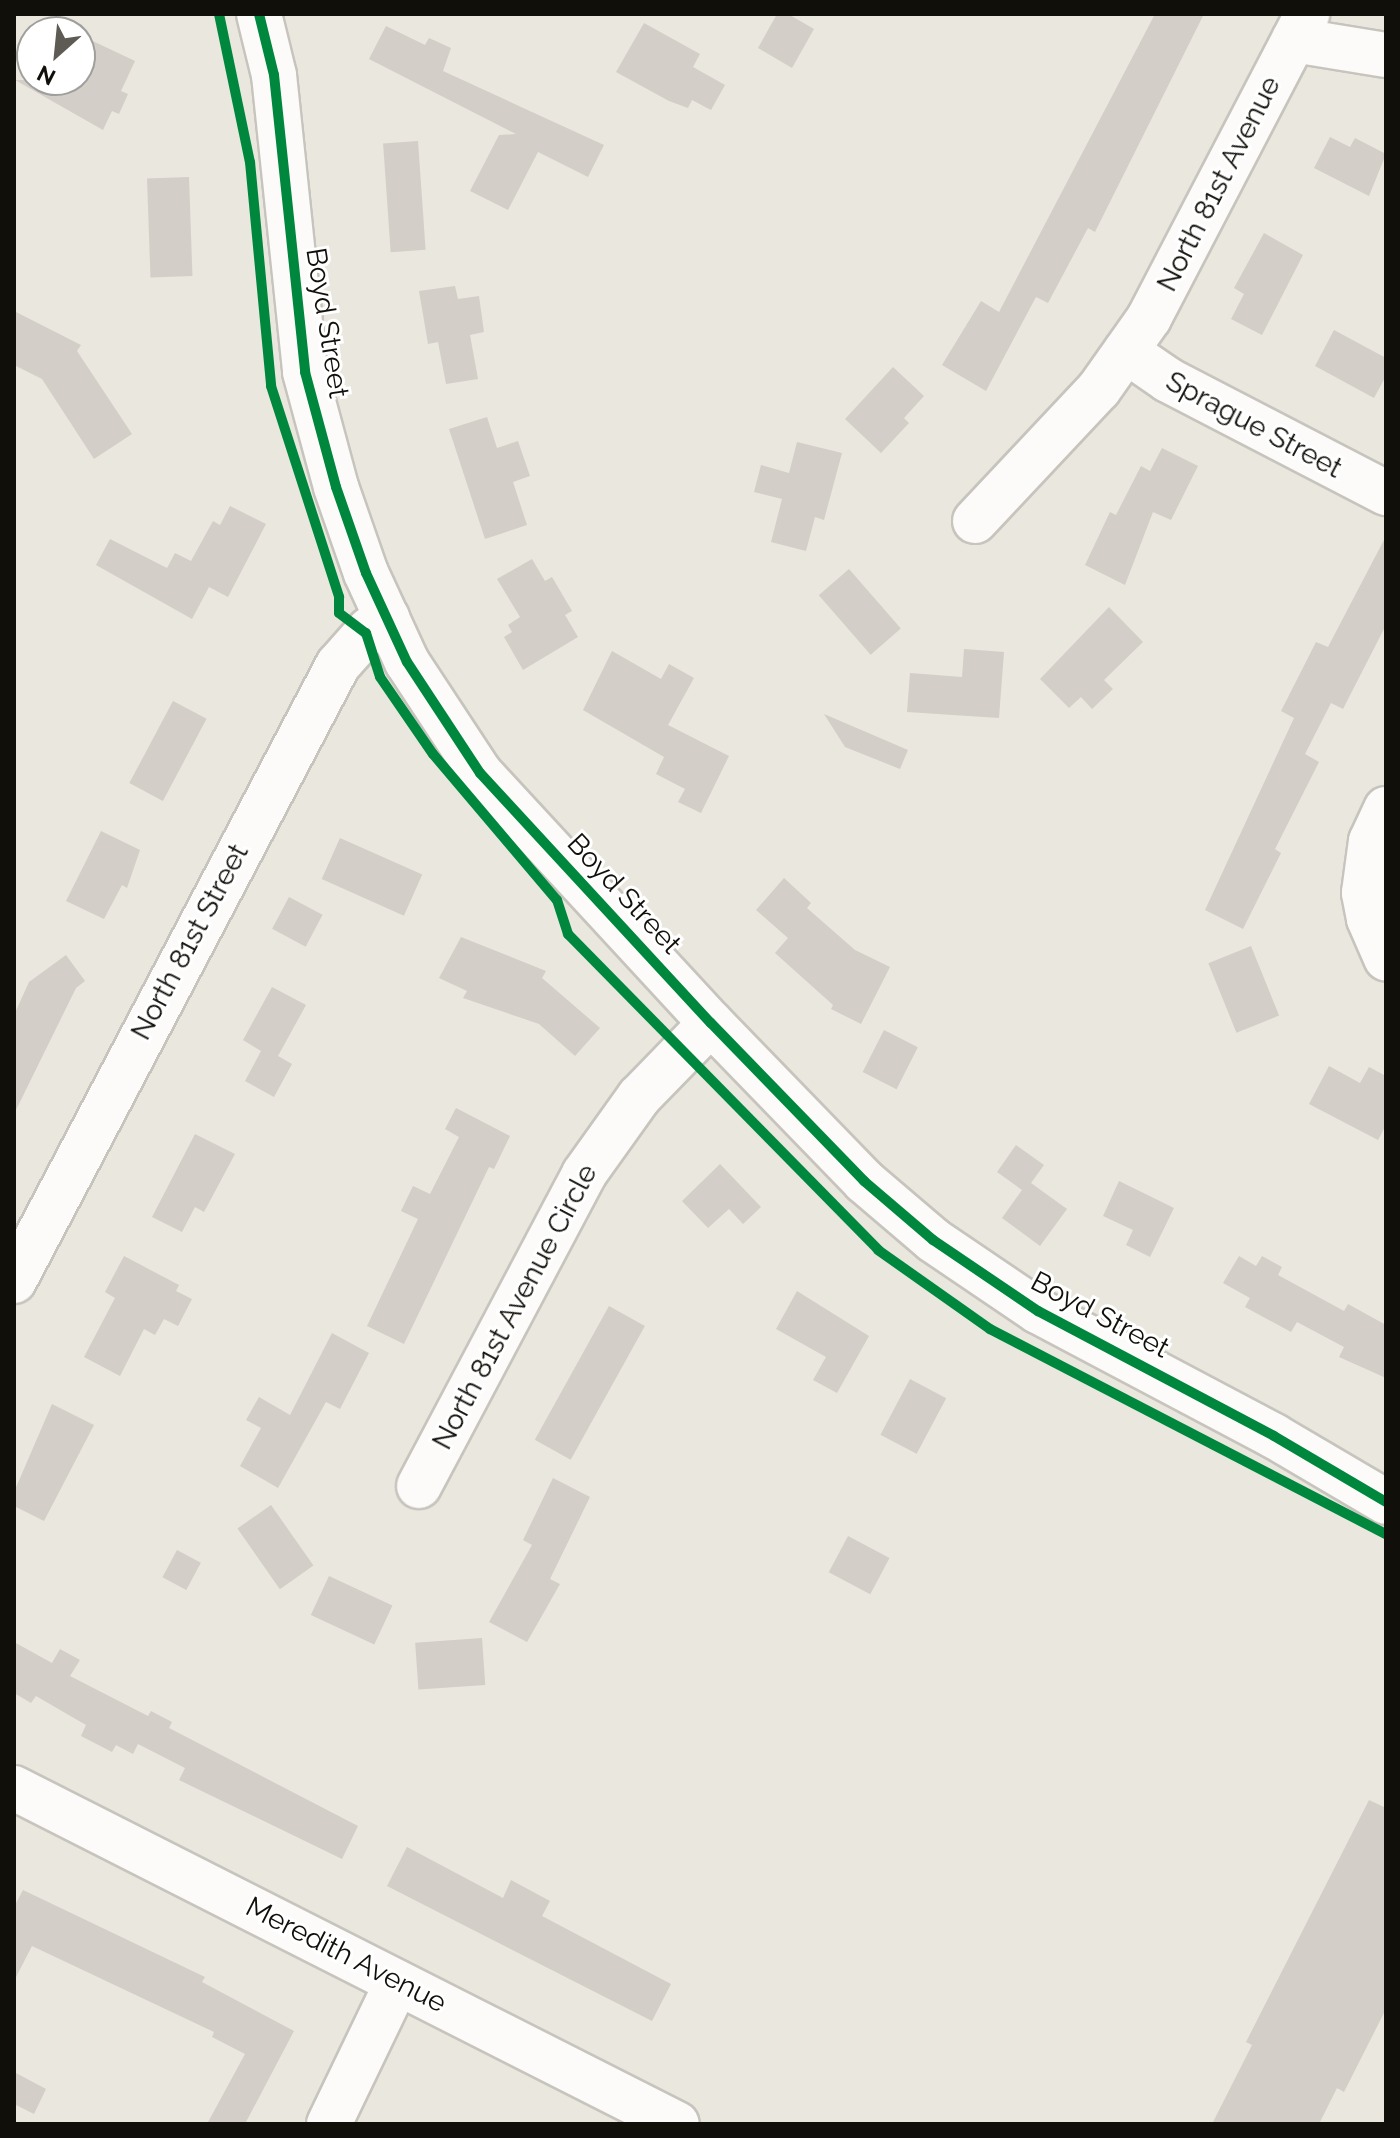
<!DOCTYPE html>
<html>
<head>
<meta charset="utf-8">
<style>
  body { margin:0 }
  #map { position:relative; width:1400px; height:2138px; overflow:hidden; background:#eae7de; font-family:Raleway,sans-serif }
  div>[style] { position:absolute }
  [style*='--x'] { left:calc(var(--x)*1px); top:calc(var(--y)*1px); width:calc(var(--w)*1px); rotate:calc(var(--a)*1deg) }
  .building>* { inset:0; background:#d3cec8; transform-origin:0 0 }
  .roads { filter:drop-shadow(2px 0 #c7c4bd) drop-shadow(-2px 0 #c7c4bd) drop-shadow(0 2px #c7c4bd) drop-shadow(0 -2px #c7c4bd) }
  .minor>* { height:44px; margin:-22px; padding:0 22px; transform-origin:22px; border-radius:22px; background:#fcfbfa }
  .cycleway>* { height:10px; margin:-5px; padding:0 5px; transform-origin:5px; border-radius:5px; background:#00873e }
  span { translate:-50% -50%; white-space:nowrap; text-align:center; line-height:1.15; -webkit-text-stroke:6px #fff; paint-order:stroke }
  .street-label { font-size:28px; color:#110f09 }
  .frame { position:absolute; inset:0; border:16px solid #110f09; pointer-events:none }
  .north { position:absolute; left:16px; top:16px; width:80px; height:80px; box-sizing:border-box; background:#fff; border:2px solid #a09f9d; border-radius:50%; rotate:207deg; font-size:22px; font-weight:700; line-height:32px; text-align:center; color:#110f09 }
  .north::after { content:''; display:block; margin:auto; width:28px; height:36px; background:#5d5b54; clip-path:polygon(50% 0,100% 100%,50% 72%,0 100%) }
</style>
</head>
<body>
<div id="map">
  <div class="building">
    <i style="clip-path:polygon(777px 14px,788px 14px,814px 29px,792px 68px,758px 48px)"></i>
    <i style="clip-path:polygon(1155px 14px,1204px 14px,1095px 232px,1088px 228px,1048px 303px,1036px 297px,986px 391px,942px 365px,981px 301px,999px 312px)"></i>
    <i style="clip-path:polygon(644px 23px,700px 54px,693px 67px,725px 85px,711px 110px,692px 100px,688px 108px,669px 101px,616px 72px)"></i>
    <i style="clip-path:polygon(386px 26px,425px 45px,429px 38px,451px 48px,443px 71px,604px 145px,588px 177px,538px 152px,508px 210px,470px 191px,499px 135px,516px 134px,369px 59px)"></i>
    <i style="clip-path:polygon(80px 35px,135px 61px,121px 91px,128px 94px,119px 114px,112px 111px,103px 130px,15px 80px,80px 80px)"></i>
    <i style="clip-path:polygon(1330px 137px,1350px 147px,1355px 138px,1386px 154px,1369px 196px,1314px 168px)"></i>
    <i style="left:418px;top:141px;width:109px;height:35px;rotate:86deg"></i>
    <i style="left:189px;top:177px;width:99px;height:42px;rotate:88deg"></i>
    <i style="clip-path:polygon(1264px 233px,1303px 255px,1262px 335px,1231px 319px,1244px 294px,1234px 288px)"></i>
    <i style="clip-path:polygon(455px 286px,458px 299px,479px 296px,484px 332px,470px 335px,478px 379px,446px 384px,438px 342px,428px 344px,419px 291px)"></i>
    <i style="clip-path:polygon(14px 311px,81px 345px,77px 351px,132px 434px,94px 459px,42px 379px,14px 365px)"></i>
    <i style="clip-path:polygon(1334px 330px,1386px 358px,1386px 376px,1374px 398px,1315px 366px)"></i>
    <i style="clip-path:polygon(893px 367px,924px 396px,904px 418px,909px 423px,881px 453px,845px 419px)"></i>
    <i style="clip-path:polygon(487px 417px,497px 448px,518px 441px,530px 476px,513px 482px,527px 525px,485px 539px,449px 429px)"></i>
    <i style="clip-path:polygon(797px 442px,842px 453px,824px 520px,815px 517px,806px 551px,771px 542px,782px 499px,754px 492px,761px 465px,789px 473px)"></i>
    <i style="clip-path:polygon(1162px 448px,1198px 466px,1171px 520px,1153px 512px,1125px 585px,1085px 565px,1110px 512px,1116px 515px,1141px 466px,1150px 471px)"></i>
    <i style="clip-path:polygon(230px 506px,266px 524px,228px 597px,209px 587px,192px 619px,96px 565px,110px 539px,167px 568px,175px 553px,191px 561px,213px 521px,220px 525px)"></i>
    <i style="clip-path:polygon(1386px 536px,1386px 625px,1343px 709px,1331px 703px,1305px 754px,1319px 762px,1275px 849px,1281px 853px,1243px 929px,1205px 910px,1294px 718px,1281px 711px,1316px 642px,1328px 647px)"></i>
    <i style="clip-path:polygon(532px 559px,545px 581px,552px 577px,572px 611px,565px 615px,578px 637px,523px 670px,504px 637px,512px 632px,508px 625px,520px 617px,497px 579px)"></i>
    <i style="left:849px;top:569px;width:79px;height:40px;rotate:49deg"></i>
    <i style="clip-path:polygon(1109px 607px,1143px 642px,1104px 680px,1113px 689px,1092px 709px,1081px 697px,1069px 708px,1040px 679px)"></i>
    <i style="clip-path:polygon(964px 649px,1004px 652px,999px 718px,907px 712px,910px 673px,962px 677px)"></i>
    <i style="clip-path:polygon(612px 651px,661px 679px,669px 664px,694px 678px,668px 725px,729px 756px,701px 813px,678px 802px,685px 789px,656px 774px,664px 757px,583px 710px)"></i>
    <i style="left:173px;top:701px;width:38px;height:93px;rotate:28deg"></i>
    <i style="clip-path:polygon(824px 714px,908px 750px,900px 769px,845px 747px)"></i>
    <i style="clip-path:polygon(101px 831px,140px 850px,127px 888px,122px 885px,104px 919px,66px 901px)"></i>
    <i style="left:340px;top:838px;width:90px;height:45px;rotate:24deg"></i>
    <i style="clip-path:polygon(784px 878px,811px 903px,807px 908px,855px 950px,890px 967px,861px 1024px,831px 1009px,833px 1005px,775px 953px,788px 938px,756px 910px)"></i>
    <i style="left:289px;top:897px;width:38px;height:36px;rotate:28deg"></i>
    <i style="clip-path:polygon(461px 937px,546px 971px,542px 978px,600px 1028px,575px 1056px,539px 1024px,463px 998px,467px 991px,439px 978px)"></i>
    <i style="left:1251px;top:946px;width:75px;height:46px;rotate:68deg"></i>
    <i style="clip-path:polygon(66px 955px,85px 981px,76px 988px,14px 1114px,14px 1015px,29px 982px)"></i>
    <i style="clip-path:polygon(272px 987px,306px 1005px,278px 1056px,292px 1064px,274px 1097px,245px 1081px,261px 1051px,243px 1040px)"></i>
    <i style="left:884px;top:1030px;width:38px;height:47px;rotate:27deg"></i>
    <i style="clip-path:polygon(1329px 1066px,1360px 1083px,1369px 1067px,1386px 1076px,1386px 1125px,1378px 1140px,1309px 1104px)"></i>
    <i style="clip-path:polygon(456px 1108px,510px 1136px,494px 1169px,489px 1167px,404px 1344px,367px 1326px,418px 1219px,401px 1211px,413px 1186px,430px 1194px,459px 1137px,445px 1129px)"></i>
    <i style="clip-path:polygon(195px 1134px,235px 1154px,204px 1212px,195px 1207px,182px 1232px,152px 1217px)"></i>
    <i style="clip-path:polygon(1016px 1145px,1044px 1165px,1031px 1183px,1067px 1209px,1040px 1246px,1002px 1218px,1022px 1190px,997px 1172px)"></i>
    <i style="clip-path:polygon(720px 1164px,761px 1207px,743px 1224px,729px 1209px,708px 1228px,682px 1201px)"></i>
    <i style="clip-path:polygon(1119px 1181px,1174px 1208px,1150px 1257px,1126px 1245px,1133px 1230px,1103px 1216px)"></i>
    <i style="clip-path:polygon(124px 1256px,179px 1285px,176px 1291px,192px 1299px,178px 1326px,164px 1319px,155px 1335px,144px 1329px,120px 1376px,84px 1357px,115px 1298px,105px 1292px)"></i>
    <i style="clip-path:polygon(1239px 1256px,1256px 1266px,1262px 1256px,1282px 1267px,1278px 1275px,1344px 1311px,1348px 1304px,1386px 1325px,1386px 1378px,1339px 1357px,1344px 1347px,1297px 1322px,1291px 1332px,1245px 1307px,1250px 1298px,1223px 1283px)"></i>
    <i style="clip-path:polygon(797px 1291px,869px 1336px,837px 1393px,813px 1380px,826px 1357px,776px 1329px)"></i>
    <i style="left:609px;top:1306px;width:41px;height:153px;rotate:29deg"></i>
    <i style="clip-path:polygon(332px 1333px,369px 1353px,340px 1409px,326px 1402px,278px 1488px,240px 1466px,261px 1428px,246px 1420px,259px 1397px,290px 1415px)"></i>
    <i style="left:910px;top:1379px;width:41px;height:63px;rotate:28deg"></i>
    <i style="clip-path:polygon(52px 1404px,94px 1425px,44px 1521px,14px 1506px,14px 1492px)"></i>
    <i style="clip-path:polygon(553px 1478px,590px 1497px,550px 1579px,560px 1584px,527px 1642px,489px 1622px,532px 1545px,523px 1540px)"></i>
    <i style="left:271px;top:1505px;width:74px;height:41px;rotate:55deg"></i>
    <i style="left:848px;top:1536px;width:47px;height:41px;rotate:28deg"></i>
    <i style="left:177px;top:1550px;width:27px;height:31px;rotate:28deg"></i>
    <i style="left:329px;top:1576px;width:70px;height:43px;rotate:25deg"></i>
    <i style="left:482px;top:1638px;width:47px;height:67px;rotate:86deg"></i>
    <i style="clip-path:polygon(14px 1642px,52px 1663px,60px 1649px,80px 1660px,70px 1676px,148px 1716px,151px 1711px,172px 1722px,169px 1728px,358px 1826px,342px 1859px,179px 1780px,185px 1768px,138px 1744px,133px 1754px,116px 1745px,112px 1752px,81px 1736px,86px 1725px,36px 1696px,31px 1703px,14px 1693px)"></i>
    <i style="clip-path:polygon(1369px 1800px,1386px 1808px,1386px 2009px,1344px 2092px,1337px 2088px,1319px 2124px,1212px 2124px,1252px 2045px,1246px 2042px)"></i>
    <i style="clip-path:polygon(407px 1847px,503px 1898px,511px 1880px,550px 1901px,542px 1916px,671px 1984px,652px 2021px,387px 1886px)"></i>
    <i style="clip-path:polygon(23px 1890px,205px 1977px,202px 1982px,294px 2031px,245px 2124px,207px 2124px,245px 2054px,212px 2037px,214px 2032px,32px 1946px,14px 1981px,14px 1907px)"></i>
    <i style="clip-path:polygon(14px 2072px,46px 2089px,34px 2114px,14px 2104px)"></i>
  </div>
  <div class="roads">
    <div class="minor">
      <i style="--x:259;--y:14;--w:63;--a:76.2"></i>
      <i style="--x:274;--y:75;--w:299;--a:84"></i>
      <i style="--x:305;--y:372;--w:119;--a:74.9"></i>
      <i style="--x:336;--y:487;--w:91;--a:70.8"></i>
      <i style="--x:366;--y:573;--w:98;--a:65.3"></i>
      <i style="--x:407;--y:662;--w:133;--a:56.7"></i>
      <i style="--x:480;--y:773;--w:340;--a:47.3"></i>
      <i style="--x:711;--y:1023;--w:220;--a:45.9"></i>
      <i style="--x:864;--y:1181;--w:91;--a:40.5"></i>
      <i style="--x:933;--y:1240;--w:127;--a:34.1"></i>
      <i style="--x:1038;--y:1311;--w:267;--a:27.9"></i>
      <i style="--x:1274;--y:1436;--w:130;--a:30.5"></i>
      <i style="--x:1294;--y:40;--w:93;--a:9.3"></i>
      <i style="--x:1126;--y:351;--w:51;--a:34.6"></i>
      <i style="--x:1168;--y:380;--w:246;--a:27.4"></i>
      <i style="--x:975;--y:521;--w:181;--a:-46.8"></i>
      <i style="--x:1099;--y:389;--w:87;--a:-54.8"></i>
      <i style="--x:1149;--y:318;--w:343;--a:-62.5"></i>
      <i style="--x:1386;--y:809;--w:35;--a:115"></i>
      <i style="--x:1371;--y:841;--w:52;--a:97.7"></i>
      <i style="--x:1364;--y:893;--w:26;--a:79"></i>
      <i style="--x:1369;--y:919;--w:43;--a:66.4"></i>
      <i style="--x:14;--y:1281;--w:696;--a:-62.26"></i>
      <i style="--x:338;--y:665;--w:47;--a:-48.5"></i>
      <i style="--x:369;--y:630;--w:22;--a:-34"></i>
      <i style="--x:419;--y:1486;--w:353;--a:-62.1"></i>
      <i style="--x:584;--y:1174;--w:95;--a:-54.5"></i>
      <i style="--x:639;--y:1097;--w:103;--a:-45.8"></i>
      <i style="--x:14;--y:1788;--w:743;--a:26.88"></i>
      <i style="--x:329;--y:2124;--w:157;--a:-64.3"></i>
    </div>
  </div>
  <div class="cycleway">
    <i style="--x:219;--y:14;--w:151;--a:78.2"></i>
    <i style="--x:250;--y:162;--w:225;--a:84.6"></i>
    <i style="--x:271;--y:386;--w:222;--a:72.1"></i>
    <i style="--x:339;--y:597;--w:16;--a:90"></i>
    <i style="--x:339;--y:613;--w:34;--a:37"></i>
    <i style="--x:366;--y:633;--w:46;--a:72.3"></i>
    <i style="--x:380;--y:677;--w:93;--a:55.5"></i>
    <i style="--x:433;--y:754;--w:192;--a:49.7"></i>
    <i style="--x:557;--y:900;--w:36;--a:72"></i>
    <i style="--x:568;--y:934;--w:443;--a:45.5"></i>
    <i style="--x:878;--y:1250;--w:137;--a:35.2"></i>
    <i style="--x:990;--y:1329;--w:446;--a:27.4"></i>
    <i style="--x:259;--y:14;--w:63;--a:76.2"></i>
    <i style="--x:274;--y:75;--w:299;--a:84"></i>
    <i style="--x:305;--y:372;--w:119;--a:74.9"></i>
    <i style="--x:336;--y:487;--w:91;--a:70.8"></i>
    <i style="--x:366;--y:573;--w:98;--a:65.3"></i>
    <i style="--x:407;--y:662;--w:133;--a:56.7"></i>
    <i style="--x:480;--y:773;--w:340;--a:47.3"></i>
    <i style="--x:711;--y:1023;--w:220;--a:45.9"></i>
    <i style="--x:864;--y:1181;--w:91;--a:40.5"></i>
    <i style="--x:933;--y:1240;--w:127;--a:34.1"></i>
    <i style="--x:1038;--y:1311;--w:267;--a:27.9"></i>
    <i style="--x:1274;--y:1436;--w:130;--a:30.5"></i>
  </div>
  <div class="street-label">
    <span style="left:1219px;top:184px;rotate:-63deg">North 81st Avenue</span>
    <span style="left:327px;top:323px;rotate:81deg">Boyd Street</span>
    <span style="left:1254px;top:425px;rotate:28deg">Sprague Street</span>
    <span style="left:624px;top:894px;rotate:47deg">Boyd Street</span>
    <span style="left:190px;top:942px;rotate:-62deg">North 81st Street</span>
    <span style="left:515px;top:1307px;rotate:-62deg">North 81st Avenue Circle</span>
    <span style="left:1100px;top:1315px;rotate:28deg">Boyd Street</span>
    <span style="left:346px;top:1955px;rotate:27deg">Meredith Avenue</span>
  </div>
  <div class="frame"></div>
  <div class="north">N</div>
</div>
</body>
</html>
